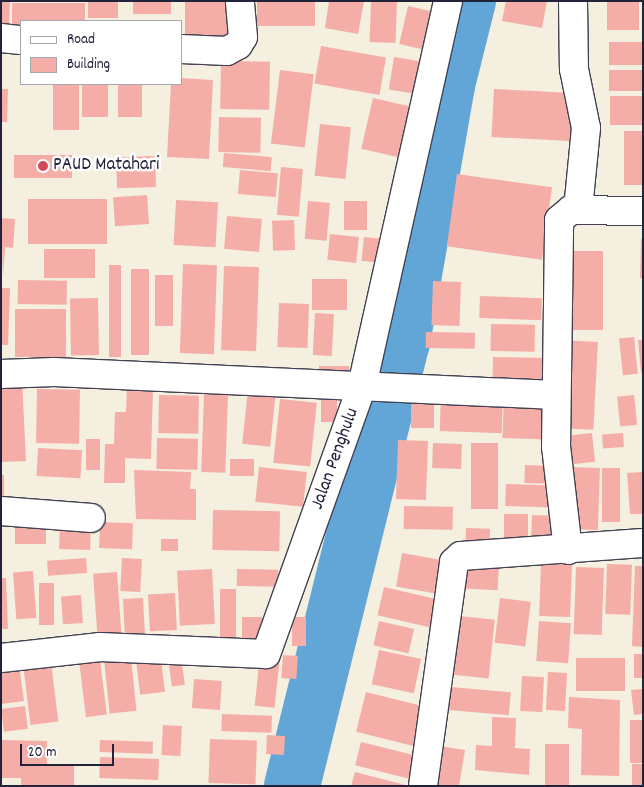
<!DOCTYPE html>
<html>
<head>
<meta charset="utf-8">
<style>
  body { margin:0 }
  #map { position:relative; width:644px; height:787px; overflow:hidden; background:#f4efde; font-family:Dekko,sans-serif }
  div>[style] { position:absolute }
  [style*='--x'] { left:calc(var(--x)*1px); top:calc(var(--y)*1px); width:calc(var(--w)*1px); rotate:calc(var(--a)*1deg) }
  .river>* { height:56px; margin:-28px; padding:0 28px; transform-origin:28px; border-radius:28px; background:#62a5d7 }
  .building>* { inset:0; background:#f4aea7; transform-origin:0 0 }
  .roads { filter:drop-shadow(1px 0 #424153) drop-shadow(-1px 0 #424153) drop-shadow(0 1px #424153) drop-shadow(0 -1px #424153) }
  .minor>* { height:28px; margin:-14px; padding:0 14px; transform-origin:14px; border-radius:14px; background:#fff }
  .dots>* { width:14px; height:14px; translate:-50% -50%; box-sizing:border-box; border:2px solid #fff; border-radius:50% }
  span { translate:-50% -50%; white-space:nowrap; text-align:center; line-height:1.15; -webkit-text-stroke:5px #fff; paint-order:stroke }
  .poi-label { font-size:19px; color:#22223b }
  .left { translate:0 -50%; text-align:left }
  .street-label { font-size:19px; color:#22223b }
  .frame { position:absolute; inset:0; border:2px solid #22223b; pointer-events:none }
  .legend { position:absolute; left:20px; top:20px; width:162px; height:65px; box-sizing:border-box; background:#fff; border:1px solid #a7a7b1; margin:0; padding:6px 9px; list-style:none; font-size:15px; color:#22223b }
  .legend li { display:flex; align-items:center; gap:10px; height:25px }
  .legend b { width:25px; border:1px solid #a7a7b1 }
  .scale { position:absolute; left:20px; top:744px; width:94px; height:22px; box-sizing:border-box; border:2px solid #22223b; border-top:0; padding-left:6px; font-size:15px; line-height:18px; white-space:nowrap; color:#22223b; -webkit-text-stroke:4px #fff; paint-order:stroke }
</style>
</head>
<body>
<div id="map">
  <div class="river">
    <i style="--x:292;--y:786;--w:456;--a:-76.1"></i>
    <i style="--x:402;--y:343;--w:262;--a:-80.1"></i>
    <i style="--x:447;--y:85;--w:87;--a:-76"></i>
  </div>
  <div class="building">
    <i style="left:88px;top:1px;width:30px;height:17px"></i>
    <i style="left:133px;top:1px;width:38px;height:13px"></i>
    <i style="left:185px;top:1px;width:45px;height:38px"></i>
    <i style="left:257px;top:1px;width:58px;height:25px"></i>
    <i style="clip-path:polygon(329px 1px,364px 1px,358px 34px,325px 28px)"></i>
    <i style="left:371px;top:1px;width:26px;height:41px;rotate:2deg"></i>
    <i style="clip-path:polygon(506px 1px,547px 1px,542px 28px,502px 21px)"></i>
    <i style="left:607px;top:1px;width:32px;height:29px"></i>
    <i style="clip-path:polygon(1px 2px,10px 2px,9px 25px,1px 24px)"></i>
    <i style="clip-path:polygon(12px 3px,85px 3px,85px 21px,21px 21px,21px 32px,12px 32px)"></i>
    <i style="left:408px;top:6px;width:28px;height:39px;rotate:13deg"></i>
    <i style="left:609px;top:42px;width:34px;height:23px"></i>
    <i style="left:321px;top:46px;width:66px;height:38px;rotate:10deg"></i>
    <i style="left:394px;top:57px;width:36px;height:33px;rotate:9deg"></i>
    <i style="left:221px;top:61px;width:49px;height:48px;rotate:1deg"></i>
    <i style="left:280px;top:70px;width:34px;height:74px;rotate:7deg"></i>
    <i style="left:609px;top:70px;width:34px;height:21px"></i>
    <i style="clip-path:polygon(181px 78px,213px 80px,209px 159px,167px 157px,171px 84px,181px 84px)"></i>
    <i style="left:53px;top:84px;width:26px;height:46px"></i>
    <i style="left:82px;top:84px;width:26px;height:33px"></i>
    <i style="left:118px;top:84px;width:24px;height:33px"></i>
    <i style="clip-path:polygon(1px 89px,8px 89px,7px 122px,1px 122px)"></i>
    <i style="left:494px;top:89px;width:83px;height:48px;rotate:3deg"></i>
    <i style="left:643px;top:96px;width:29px;height:33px;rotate:90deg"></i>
    <i style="left:373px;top:98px;width:46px;height:52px;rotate:13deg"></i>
    <i style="left:219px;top:117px;width:42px;height:35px;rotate:1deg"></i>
    <i style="left:320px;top:124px;width:31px;height:52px;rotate:6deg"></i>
    <i style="left:624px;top:131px;width:19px;height:54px"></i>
    <i style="left:224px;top:153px;width:48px;height:14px;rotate:5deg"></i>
    <i style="left:14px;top:155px;width:58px;height:23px"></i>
    <i style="left:155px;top:156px;width:31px;height:39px;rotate:88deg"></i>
    <i style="left:281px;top:167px;width:22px;height:48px;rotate:5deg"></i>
    <i style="left:240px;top:170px;width:38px;height:24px;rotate:5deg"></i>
    <i style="left:457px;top:174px;width:96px;height:73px;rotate:8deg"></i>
    <i style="left:147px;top:195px;width:29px;height:34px;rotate:86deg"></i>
    <i style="left:28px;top:199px;width:79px;height:45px"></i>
    <i style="left:176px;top:200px;width:42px;height:45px;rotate:3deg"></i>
    <i style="left:308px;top:201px;width:22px;height:38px;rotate:5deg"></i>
    <i style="left:344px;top:201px;width:23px;height:29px"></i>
    <i style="left:227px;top:216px;width:35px;height:33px;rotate:5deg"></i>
    <i style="clip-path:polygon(1px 218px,15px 219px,13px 248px,5px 247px,3px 277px)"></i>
    <i style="left:294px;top:220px;width:30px;height:22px;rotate:88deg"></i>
    <i style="left:330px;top:234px;width:29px;height:26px;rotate:6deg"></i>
    <i style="left:364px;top:237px;width:27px;height:24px;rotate:6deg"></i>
    <i style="clip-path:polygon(641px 239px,643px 239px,643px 278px,640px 278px)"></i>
    <i style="left:44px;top:249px;width:51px;height:29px"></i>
    <i style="left:563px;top:251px;width:40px;height:79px"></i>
    <i style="left:183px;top:264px;width:34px;height:89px;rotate:2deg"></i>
    <i style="left:109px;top:265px;width:12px;height:92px"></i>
    <i style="left:224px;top:266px;width:35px;height:84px;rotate:2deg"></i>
    <i style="left:131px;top:269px;width:18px;height:86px"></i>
    <i style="left:155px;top:275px;width:18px;height:51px"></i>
    <i style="left:312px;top:279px;width:35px;height:31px"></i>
    <i style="left:18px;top:280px;width:49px;height:24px;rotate:1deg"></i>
    <i style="left:433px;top:281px;width:28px;height:44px;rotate:2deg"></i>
    <i style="clip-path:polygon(1px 288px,10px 288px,8px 345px,1px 345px)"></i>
    <i style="left:480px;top:296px;width:62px;height:22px;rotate:2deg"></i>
    <i style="left:98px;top:298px;width:57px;height:28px;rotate:89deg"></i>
    <i style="left:279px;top:303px;width:30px;height:44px;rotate:2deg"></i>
    <i style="left:15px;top:309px;width:51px;height:48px"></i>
    <i style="left:315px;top:313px;width:19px;height:42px;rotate:3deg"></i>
    <i style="left:491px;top:324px;width:44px;height:27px;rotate:1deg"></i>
    <i style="left:426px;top:332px;width:49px;height:16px;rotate:1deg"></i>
    <i style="left:634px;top:337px;width:37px;height:15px;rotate:84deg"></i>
    <i style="left:561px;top:340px;width:37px;height:88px;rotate:3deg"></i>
    <i style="clip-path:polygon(638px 340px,643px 340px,643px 373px,641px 373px)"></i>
    <i style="left:493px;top:357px;width:57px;height:26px;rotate:1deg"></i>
    <i style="left:319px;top:366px;width:30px;height:16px"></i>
    <i style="clip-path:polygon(22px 380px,26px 461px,1px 462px,1px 381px)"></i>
    <i style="clip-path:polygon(127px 387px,153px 388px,151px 459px,125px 458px,125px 483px,104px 483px,105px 444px,114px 444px,115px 412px,126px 412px)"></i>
    <i style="left:37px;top:389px;width:43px;height:54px;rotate:1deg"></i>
    <i style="left:248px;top:389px;width:28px;height:55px;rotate:6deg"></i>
    <i style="left:411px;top:391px;width:23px;height:37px"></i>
    <i style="left:204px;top:394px;width:24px;height:78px;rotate:2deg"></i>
    <i style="left:441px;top:394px;width:62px;height:37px;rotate:2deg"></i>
    <i style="left:159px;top:395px;width:40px;height:38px;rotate:1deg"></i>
    <i style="left:504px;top:395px;width:47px;height:43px;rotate:2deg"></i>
    <i style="left:634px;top:395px;width:30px;height:17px;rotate:84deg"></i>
    <i style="left:280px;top:399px;width:37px;height:64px;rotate:6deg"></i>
    <i style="left:321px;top:399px;width:16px;height:23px"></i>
    <i style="left:592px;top:433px;width:29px;height:23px;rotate:84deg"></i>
    <i style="left:623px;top:433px;width:14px;height:21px;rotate:86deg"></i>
    <i style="left:157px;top:438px;width:41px;height:31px;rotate:1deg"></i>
    <i style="left:86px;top:439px;width:14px;height:31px"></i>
    <i style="left:398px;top:440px;width:30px;height:59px;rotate:2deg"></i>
    <i style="left:433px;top:443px;width:29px;height:25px;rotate:2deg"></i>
    <i style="left:471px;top:443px;width:27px;height:66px"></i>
    <i style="left:38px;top:448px;width:44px;height:28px;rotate:3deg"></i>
    <i style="left:230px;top:459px;width:24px;height:17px"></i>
    <i style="left:525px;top:465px;width:32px;height:18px;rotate:2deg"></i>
    <i style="left:259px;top:467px;width:48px;height:35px;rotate:6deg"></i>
    <i style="left:571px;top:467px;width:29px;height:62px;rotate:2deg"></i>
    <i style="left:602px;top:468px;width:18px;height:54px"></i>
    <i style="clip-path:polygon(134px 470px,191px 472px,190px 489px,196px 489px,196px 520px,136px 519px)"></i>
    <i style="clip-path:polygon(643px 472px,643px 514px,630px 514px,627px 473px)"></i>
    <i style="left:1px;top:475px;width:3px;height:22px"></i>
    <i style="left:506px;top:484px;width:57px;height:22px;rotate:2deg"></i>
    <i style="left:404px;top:506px;width:49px;height:23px;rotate:1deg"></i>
    <i style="left:213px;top:510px;width:67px;height:40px;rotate:1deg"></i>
    <i style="left:504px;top:514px;width:24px;height:36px"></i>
    <i style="left:532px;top:515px;width:28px;height:29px;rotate:2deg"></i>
    <i style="left:100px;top:522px;width:33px;height:26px;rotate:2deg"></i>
    <i style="left:60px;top:523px;width:31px;height:26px;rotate:2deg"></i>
    <i style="left:15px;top:524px;width:31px;height:20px"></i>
    <i style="left:466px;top:528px;width:24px;height:25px;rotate:2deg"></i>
    <i style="left:161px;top:539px;width:17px;height:12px"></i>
    <i style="left:402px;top:553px;width:46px;height:34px;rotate:10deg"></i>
    <i style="left:86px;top:558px;width:15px;height:39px;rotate:86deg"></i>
    <i style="left:122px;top:558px;width:20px;height:33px;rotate:3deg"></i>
    <i style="left:541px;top:563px;width:31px;height:53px;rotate:2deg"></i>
    <i style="left:457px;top:564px;width:42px;height:24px;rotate:3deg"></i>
    <i style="left:607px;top:564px;width:25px;height:50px;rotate:2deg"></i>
    <i style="clip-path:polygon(635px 566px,643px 566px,643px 647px,632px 646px)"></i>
    <i style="left:576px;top:567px;width:28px;height:67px;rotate:2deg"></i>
    <i style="left:212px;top:569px;width:55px;height:35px;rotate:87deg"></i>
    <i style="left:237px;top:569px;width:41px;height:17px;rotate:1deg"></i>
    <i style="left:33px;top:571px;width:47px;height:20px;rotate:86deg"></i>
    <i style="left:117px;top:572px;width:64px;height:24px;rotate:86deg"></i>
    <i style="clip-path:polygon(1px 578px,6px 578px,8px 629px,1px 629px)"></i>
    <i style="left:39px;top:583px;width:15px;height:42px"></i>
    <i style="left:384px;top:587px;width:62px;height:29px;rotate:13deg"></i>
    <i style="left:220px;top:589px;width:16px;height:52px"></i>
    <i style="left:175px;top:593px;width:37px;height:27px;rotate:87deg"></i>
    <i style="left:81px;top:595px;width:28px;height:20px;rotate:86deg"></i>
    <i style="left:143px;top:598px;width:38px;height:20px;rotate:87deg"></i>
    <i style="left:500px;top:598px;width:31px;height:45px;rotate:7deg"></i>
    <i style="left:450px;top:615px;width:45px;height:59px;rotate:6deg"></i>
    <i style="left:242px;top:617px;width:20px;height:25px"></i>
    <i style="left:292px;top:617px;width:14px;height:29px"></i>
    <i style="left:379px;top:621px;width:36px;height:25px;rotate:13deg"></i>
    <i style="left:539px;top:621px;width:32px;height:40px;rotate:4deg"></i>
    <i style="left:379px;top:650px;width:43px;height:35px;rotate:12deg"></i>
    <i style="left:634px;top:654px;width:9px;height:24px"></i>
    <i style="left:260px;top:655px;width:20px;height:51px;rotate:6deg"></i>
    <i style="left:283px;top:655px;width:15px;height:23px;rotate:4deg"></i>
    <i style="left:181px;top:657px;width:28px;height:13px;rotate:82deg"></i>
    <i style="left:131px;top:658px;width:53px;height:27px;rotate:84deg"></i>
    <i style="left:576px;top:658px;width:49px;height:33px"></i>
    <i style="left:100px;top:659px;width:56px;height:21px;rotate:83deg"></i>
    <i style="left:161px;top:659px;width:33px;height:25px;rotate:83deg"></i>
    <i style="left:51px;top:662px;width:60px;height:28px;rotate:83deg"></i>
    <i style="clip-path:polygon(19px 664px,24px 701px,1px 704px,1px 666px)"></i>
    <i style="left:548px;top:672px;width:19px;height:38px;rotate:3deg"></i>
    <i style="left:522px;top:676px;width:22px;height:35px;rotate:3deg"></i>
    <i style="left:194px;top:679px;width:28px;height:29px;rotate:4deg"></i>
    <i style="left:451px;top:687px;width:60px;height:23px;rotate:5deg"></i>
    <i style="clip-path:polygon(643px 689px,643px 714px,634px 715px,631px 690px)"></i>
    <i style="left:366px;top:692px;width:61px;height:41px;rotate:14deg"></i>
    <i style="clip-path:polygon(569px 697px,620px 700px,619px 776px,581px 775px,582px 729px,568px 728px)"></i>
    <i style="left:25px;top:706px;width:23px;height:24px;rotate:83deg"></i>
    <i style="left:222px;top:714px;width:50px;height:17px;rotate:2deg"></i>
    <i style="clip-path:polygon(492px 717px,516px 718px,515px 748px,530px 749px,529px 775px,475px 770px,476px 745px,492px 746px)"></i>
    <i style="left:643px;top:720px;width:43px;height:13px;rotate:90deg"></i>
    <i style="left:163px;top:725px;width:19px;height:30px;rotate:3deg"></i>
    <i style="left:267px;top:735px;width:18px;height:19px;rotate:3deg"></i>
    <i style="left:210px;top:739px;width:47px;height:44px;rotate:2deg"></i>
    <i style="clip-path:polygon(2px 740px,47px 741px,47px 765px,74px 765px,74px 786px,21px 786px,21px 778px,2px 778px)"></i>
    <i style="left:100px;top:740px;width:53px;height:12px;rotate:2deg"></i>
    <i style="left:361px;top:742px;width:62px;height:24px;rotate:14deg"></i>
    <i style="left:545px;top:744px;width:24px;height:42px"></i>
    <i style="clip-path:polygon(434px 745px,465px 750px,459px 786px,428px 786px)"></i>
    <i style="left:100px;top:757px;width:59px;height:21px;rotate:2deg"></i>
    <i style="left:632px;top:764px;width:11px;height:22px"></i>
    <i style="clip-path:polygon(355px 772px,405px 785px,405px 786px,351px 786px)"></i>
  </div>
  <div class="roads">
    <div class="minor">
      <i style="--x:573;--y:1;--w:68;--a:89.2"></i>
      <i style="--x:574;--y:69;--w:60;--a:78.5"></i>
      <i style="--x:586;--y:128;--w:81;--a:95.6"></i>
      <i style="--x:1;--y:38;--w:20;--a:6"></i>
      <i style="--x:181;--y:49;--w:46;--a:2.5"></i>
      <i style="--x:227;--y:51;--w:13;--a:-29"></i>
      <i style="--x:238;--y:45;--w:9;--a:-58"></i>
      <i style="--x:243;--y:37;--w:36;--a:-95"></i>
      <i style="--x:1;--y:374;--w:53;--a:-2.2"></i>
      <i style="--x:54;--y:372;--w:502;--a:2.63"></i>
      <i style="--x:1;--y:511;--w:90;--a:4.4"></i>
      <i style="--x:568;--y:550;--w:104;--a:-96.6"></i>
      <i style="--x:556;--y:447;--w:227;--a:-89.2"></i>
      <i style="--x:559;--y:220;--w:16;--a:-40"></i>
      <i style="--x:571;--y:210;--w:72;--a:0.8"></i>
      <i style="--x:1;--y:658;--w:100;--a:-6.3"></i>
      <i style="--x:100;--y:647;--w:166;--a:2.4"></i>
      <i style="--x:266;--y:654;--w:285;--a:-70.3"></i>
      <i style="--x:362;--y:386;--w:394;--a:-77.4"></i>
      <i style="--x:423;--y:786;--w:226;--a:-82.1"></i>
      <i style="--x:454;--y:562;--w:9;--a:-41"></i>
      <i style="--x:461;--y:556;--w:182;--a:-4.1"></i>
    </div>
  </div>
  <div class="dots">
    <i style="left:43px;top:166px;background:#d1495b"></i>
  </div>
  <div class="poi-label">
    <span class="left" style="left:53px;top:166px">PAUD Matahari</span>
  </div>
  <div class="street-label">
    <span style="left:336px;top:459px;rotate:-70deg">Jalan Penghulu</span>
  </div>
  <div class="frame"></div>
  <ul class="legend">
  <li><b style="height:6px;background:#fff"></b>Road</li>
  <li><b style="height:14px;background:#f4aea7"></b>Building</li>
  </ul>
  <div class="scale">20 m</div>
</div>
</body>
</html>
